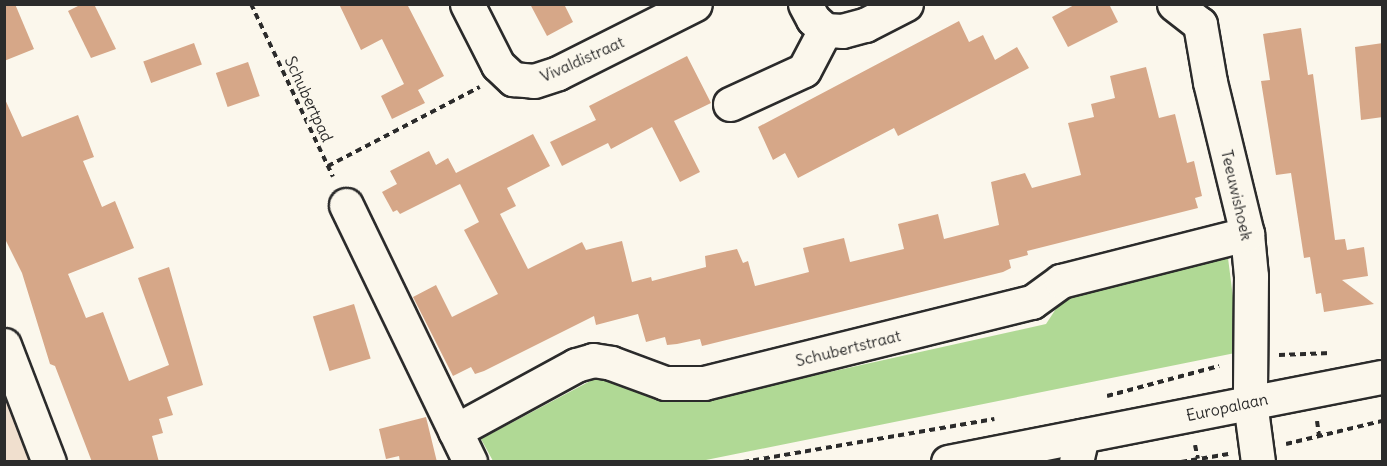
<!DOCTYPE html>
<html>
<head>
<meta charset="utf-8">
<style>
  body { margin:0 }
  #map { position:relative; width:1387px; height:466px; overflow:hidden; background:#fbf7ec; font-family:Delius,sans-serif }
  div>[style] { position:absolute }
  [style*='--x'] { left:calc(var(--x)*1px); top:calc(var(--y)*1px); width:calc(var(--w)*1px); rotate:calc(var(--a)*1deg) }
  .built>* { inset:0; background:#f0dfce }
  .green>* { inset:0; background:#b0d995 }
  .building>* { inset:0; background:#d6a788; transform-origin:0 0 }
  .path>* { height:4px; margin-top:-2px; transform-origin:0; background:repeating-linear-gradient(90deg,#2b2b2b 0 6px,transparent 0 10.5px) }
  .roads { filter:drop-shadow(2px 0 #2b2b2b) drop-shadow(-2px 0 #2b2b2b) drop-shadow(0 2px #2b2b2b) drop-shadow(0 -2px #2b2b2b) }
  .street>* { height:33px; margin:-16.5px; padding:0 16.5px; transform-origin:16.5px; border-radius:16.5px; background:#fbf7ec }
  .secondary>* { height:33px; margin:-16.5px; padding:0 16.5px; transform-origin:16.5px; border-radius:16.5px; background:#fbf7ec }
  span { translate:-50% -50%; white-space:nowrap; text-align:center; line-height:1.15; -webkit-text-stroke:5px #fbf7ec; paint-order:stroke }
  .street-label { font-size:16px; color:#2b2b2b }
  .frame { position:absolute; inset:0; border:6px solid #2b2b2b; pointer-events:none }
</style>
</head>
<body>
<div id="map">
  <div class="built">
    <i style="clip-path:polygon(5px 343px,51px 461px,5px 461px)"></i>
  </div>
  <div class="green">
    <i style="clip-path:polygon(1228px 258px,1240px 352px,701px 461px,493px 461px,481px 439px,594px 379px,708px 399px,1046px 324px,1067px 292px)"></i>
  </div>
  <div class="building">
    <i style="clip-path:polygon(4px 4px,15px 4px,34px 49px,4px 61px)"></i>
    <i style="clip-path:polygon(82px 4px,94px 4px,116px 49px,91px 58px,68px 11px)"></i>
    <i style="clip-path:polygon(339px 4px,407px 4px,444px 76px,418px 90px,425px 103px,392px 119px,381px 96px,404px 84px,382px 39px,361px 50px)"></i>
    <i style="clip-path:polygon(530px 4px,564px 4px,573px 22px,547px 36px)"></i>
    <i style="clip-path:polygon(1076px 4px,1109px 4px,1118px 22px,1068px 47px,1052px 17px)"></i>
    <i style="clip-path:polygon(959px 21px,969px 42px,983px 35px,995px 60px,1017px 47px,1029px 68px,898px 136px,894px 128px,798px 178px,785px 153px,773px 160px,758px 127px)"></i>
    <i style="clip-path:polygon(1301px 28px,1308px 75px,1313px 74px,1335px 240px,1345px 239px,1347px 250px,1364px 247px,1368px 276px,1342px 280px,1374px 304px,1324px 312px,1321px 293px,1316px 294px,1310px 257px,1304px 258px,1291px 173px,1276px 175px,1261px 81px,1270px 80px,1263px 34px)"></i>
    <i style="left:194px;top:43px;width:23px;height:54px;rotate:70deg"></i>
    <i style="clip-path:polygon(1383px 43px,1383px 117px,1361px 120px,1355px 47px)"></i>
    <i style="clip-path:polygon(687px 56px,711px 103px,674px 121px,700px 172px,680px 182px,652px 127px,611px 149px,608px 143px,562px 166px,550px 142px,596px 120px,589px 106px)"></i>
    <i style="left:248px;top:62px;width:36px;height:34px;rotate:71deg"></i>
    <i style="clip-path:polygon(1146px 67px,1159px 118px,1175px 114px,1187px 163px,1194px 161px,1202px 196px,1195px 198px,1198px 208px,1027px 251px,1028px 255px,1009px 260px,1011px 268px,1003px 272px,702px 346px,700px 339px,677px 344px,667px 345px,665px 337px,646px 342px,638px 314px,596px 325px,594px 316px,484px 371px,475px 374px,471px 367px,453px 376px,413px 297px,436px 285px,452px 317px,498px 294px,464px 230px,479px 222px,460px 184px,400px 214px,397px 210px,393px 212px,382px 192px,397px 184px,390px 171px,429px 151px,436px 165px,448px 158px,456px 173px,533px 134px,550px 166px,507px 188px,516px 206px,500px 214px,528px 269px,582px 242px,586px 250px,622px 241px,632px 282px,651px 277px,652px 281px,706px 267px,705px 256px,737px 249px,743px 263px,748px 261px,755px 286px,809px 272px,803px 248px,844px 238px,850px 262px,904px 249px,898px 224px,938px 214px,944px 239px,999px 225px,991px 182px,1025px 173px,1032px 188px,1081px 175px,1068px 123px,1094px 117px,1091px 104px,1115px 98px,1110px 76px)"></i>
    <i style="clip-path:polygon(4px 97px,22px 137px,78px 115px,94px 157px,83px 161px,102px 207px,115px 201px,134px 248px,68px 274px,86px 318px,103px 312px,129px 381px,169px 365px,138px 278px,169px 267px,203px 385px,167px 397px,173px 415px,159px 419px,163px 433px,152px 436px,159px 462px,92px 462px,55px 366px,50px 364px,22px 273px,4px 237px)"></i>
    <i style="left:354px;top:304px;width:57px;height:43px;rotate:73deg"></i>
    <i style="clip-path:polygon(426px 417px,437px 462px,400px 462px,399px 456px,386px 459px,379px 429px)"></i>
  </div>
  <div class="path">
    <i style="--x:251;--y:4;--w:191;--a:64.6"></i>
    <i style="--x:328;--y:166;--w:171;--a:-27.5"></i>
    <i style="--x:1279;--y:355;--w:52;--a:-2.2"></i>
    <i style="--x:1107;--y:396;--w:116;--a:-15"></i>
    <i style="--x:1317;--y:421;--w:14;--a:82"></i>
    <i style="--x:1286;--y:444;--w:99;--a:-13.5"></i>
    <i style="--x:1195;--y:445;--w:14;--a:78"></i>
    <i style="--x:743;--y:462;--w:255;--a:-9.7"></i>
    <i style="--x:1181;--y:462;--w:48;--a:-9.7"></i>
  </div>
  <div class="roads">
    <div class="street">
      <i style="--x:467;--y:4;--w:68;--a:63.1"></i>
      <i style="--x:498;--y:65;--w:21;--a:43"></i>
      <i style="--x:513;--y:79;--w:21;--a:5"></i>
      <i style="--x:534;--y:81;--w:25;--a:-18"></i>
      <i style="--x:558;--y:73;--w:153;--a:-26.7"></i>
      <i style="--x:805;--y:4;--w:17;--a:62"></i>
      <i style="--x:813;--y:19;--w:16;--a:43"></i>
      <i style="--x:825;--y:30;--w:17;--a:3"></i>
      <i style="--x:842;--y:31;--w:24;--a:-15"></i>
      <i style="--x:865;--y:25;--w:46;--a:-27.1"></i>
      <i style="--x:1174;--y:4;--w:33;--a:38"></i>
      <i style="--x:1200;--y:24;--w:59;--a:80.2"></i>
      <i style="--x:1210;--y:82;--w:156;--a:76.3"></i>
      <i style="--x:1247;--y:234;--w:42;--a:84.6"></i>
      <i style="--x:1251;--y:276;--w:126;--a:90.5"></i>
      <i style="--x:1250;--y:402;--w:61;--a:82.4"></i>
      <i style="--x:730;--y:104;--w:81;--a:-24.7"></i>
      <i style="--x:804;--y:70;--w:45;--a:-62.3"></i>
      <i style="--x:346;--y:205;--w:285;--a:64.2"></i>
      <i style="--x:4;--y:345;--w:125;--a:69"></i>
      <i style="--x:455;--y:431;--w:138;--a:-28.6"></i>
      <i style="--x:576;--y:365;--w:18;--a:-16"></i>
      <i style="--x:593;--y:360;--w:18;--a:9"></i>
      <i style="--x:611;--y:363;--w:58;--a:20.3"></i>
      <i style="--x:665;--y:383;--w:39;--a:0"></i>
      <i style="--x:704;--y:383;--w:338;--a:-13.9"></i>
      <i style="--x:1032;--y:302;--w:36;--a:-36"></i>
      <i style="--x:1061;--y:281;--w:192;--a:-14.2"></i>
      <i style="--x:1076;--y:462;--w:27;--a:-77"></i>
    </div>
    <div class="secondary">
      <i style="--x:948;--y:462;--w:442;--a:-11.1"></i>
    </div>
  </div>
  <div class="street-label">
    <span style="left:582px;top:59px;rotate:-24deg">Vivaldistraat</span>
    <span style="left:309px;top:99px;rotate:65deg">Schubertpad</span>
    <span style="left:1237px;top:195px;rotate:77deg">Teeuwishoek</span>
    <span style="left:848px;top:348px;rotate:-14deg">Schubertstraat</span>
    <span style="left:1227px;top:407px;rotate:-12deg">Europalaan</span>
  </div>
  <div class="frame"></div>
</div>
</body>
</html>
